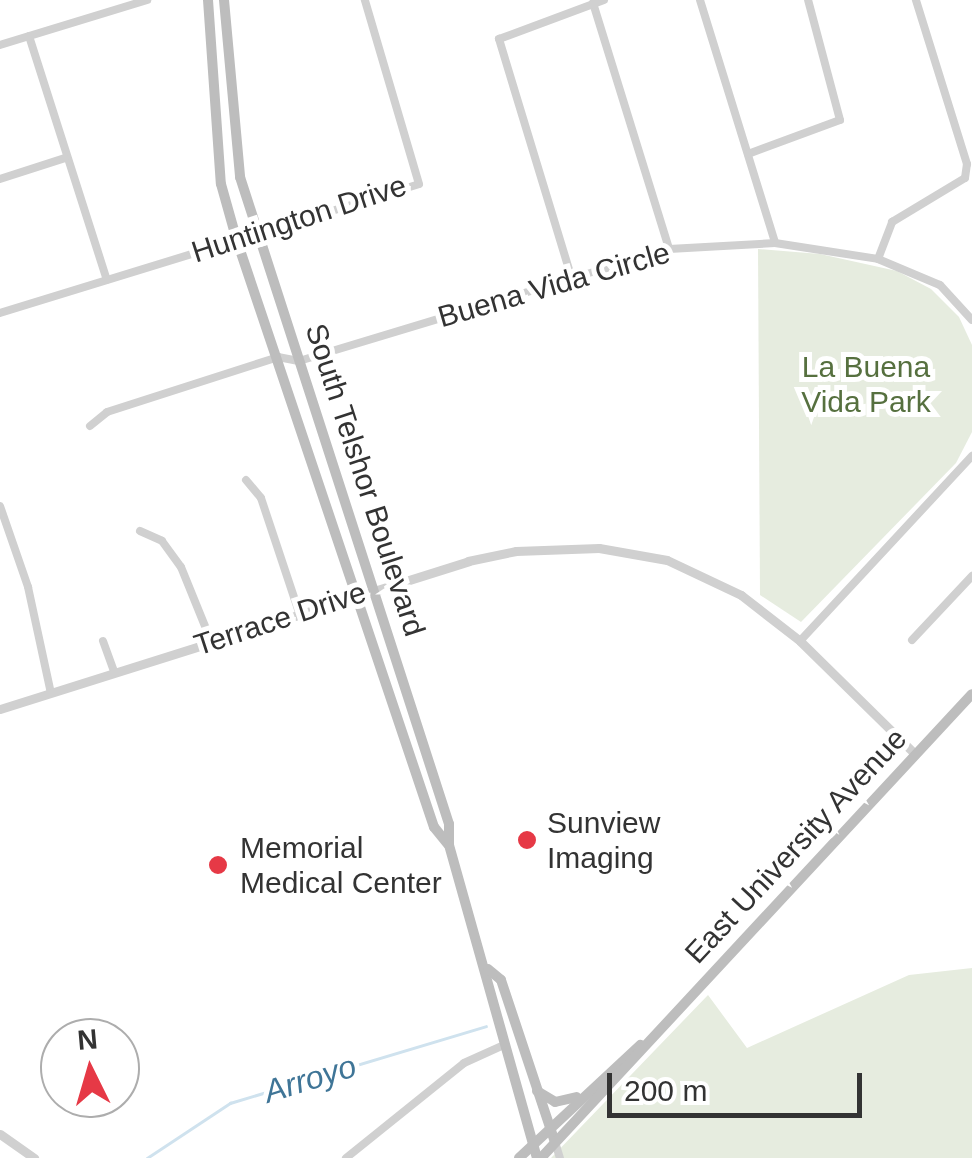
<!DOCTYPE html>
<html>
<head>
<meta charset="utf-8">
<style>
  body { margin:0 }
  #map { position:relative; width:972px; height:1158px; overflow:hidden; background:#fff; font-family:Arial,sans-serif }
  div>[style] { position:absolute }
  [style*='--x'] { left:calc(var(--x)*1px); top:calc(var(--y)*1px); width:calc(var(--w)*1px); rotate:calc(var(--a)*1deg) }
  .green>* { inset:0; background:#e6ecdf }
  .stream>* { height:2.5px; margin:-1.25px; padding:0 1.25px; transform-origin:1.25px; border-radius:1.25px; background:#cfe2ee }
  .minor>* { height:8px; margin:-4px; padding:0 4px; transform-origin:4px; border-radius:4px; background:#d0d0d0 }
  .tertiary>* { height:9px; margin:-4.5px; padding:0 4.5px; transform-origin:4.5px; border-radius:4.5px; background:#d0d0d0 }
  .secondary>* { height:10px; margin:-5px; padding:0 5px; transform-origin:5px; border-radius:5px; background:#bdbdbd }
  .dots>* { width:28px; height:28px; translate:-50% -50%; box-sizing:border-box; border:5px solid #fff; border-radius:50% }
  span { translate:-50% -50%; white-space:nowrap; text-align:center; line-height:1.15; -webkit-text-stroke:10px #fff; paint-order:stroke }
  .street-label { font-size:30px; color:#333 }
  .park-label { font-size:30px; color:#56703f }
  .poi-label { font-size:30px; color:#333 }
  .left { translate:0 -50%; text-align:left }
  .water-label { font-size:32px; color:#3f7597; font-style:italic }
  .north { position:absolute; left:40px; top:1018px; width:100px; height:100px; box-sizing:border-box; background:#fff; border:2px solid #adadad; border-radius:50%; rotate:355deg; font-size:28px; font-weight:700; line-height:40px; text-align:center; color:#333 }
  .north::after { content:''; display:block; margin:auto; width:35px; height:45px; background:#e63946; clip-path:polygon(50% 0,100% 100%,50% 72%,0 100%) }
  .scale { position:absolute; left:607px; top:1073px; width:255px; height:45px; box-sizing:border-box; border:5px solid #333; border-top:0; padding-left:12px; font-size:30px; line-height:35px; white-space:nowrap; color:#333; -webkit-text-stroke:8px #fff; paint-order:stroke }
</style>
</head>
<body>
<div id="map">
  <div class="green">
    <i style="clip-path:polygon(758px 249px,820px 254px,897px 271px,931px 289px,959px 317px,972px 345px,972px 432px,956px 463px,801px 622px,760px 595px)"></i>
    <i style="clip-path:polygon(972px 968px,972px 1158px,551px 1158px,708px 995px,747px 1048px,909px 975px)"></i>
  </div>
  <div class="stream">
    <i style="--x:147;--y:1158;--w:100;--a:-33.5"></i>
    <i style="--x:230;--y:1103;--w:267;--a:-16.7"></i>
  </div>
  <div class="minor">
    <i style="--x:700;--y:0;--w:254;--a:72.8"></i>
    <i style="--x:593;--y:3;--w:257;--a:72.8"></i>
    <i style="--x:29;--y:36;--w:256;--a:72.3"></i>
    <i style="--x:0;--y:45;--w:154;--a:-17"></i>
    <i style="--x:748;--y:154;--w:98;--a:-20.3"></i>
    <i style="--x:840;--y:120;--w:124;--a:-104.9"></i>
    <i style="--x:0;--y:179;--w:68;--a:-17.9"></i>
    <i style="--x:878;--y:259;--w:40;--a:-69"></i>
    <i style="--x:892;--y:222;--w:85;--a:-31.1"></i>
    <i style="--x:965;--y:178;--w:14;--a:-82"></i>
    <i style="--x:967;--y:164;--w:172;--a:-107.3"></i>
    <i style="--x:571;--y:276;--w:248;--a:-106.9"></i>
    <i style="--x:499;--y:39;--w:112;--a:-20.4"></i>
    <i style="--x:0;--y:313;--w:438;--a:-17.1"></i>
    <i style="--x:419;--y:184;--w:192;--a:-106.4"></i>
    <i style="--x:90;--y:426;--w:22;--a:-39"></i>
    <i style="--x:107;--y:412;--w:180;--a:-17.8"></i>
    <i style="--x:278;--y:357;--w:21;--a:11"></i>
    <i style="--x:299;--y:361;--w:387;--a:-16.8"></i>
    <i style="--x:669;--y:249;--w:106;--a:-3.2"></i>
    <i style="--x:775;--y:243;--w:104;--a:8.8"></i>
    <i style="--x:878;--y:259;--w:67;--a:22.8"></i>
    <i style="--x:940;--y:285;--w:47;--a:47.6"></i>
    <i style="--x:246;--y:480;--w:23;--a:50"></i>
    <i style="--x:261;--y:498;--w:120;--a:71.6"></i>
    <i style="--x:0;--y:506;--w:86;--a:70.9"></i>
    <i style="--x:28;--y:587;--w:108;--a:77.8"></i>
    <i style="--x:140;--y:531;--w:24;--a:24"></i>
    <i style="--x:162;--y:541;--w:32;--a:54"></i>
    <i style="--x:181;--y:567;--w:80;--a:67.9"></i>
    <i style="--x:912;--y:640;--w:88;--a:-46.8"></i>
    <i style="--x:103;--y:641;--w:33;--a:70"></i>
    <i style="--x:800;--y:641;--w:253;--a:-47.1"></i>
    <i style="--x:555;--y:1142;--w:17;--a:73"></i>
    <i style="--x:346;--y:1158;--w:151;--a:-38.8"></i>
    <i style="--x:464;--y:1063;--w:44;--a:-24.2"></i>
  </div>
  <div class="tertiary">
    <i style="--x:0;--y:709;--w:491;--a:-17.5"></i>
    <i style="--x:468;--y:561;--w:49;--a:-11.8"></i>
    <i style="--x:516;--y:551;--w:83;--a:-2.1"></i>
    <i style="--x:599;--y:548;--w:69;--a:10"></i>
    <i style="--x:667;--y:560;--w:82;--a:25.3"></i>
    <i style="--x:741;--y:595;--w:75;--a:37.9"></i>
    <i style="--x:800;--y:641;--w:160;--a:44.5"></i>
    <i style="--x:0;--y:1134;--w:42;--a:35.2"></i>
  </div>
  <div class="secondary">
    <i style="--x:208;--y:0;--w:184;--a:86"></i>
    <i style="--x:221;--y:184;--w:59;--a:74.3"></i>
    <i style="--x:237;--y:241;--w:618;--a:71.42"></i>
    <i style="--x:434;--y:827;--w:22;--a:51"></i>
    <i style="--x:224;--y:0;--w:178;--a:84.8"></i>
    <i style="--x:240;--y:177;--w:680;--a:72.1"></i>
    <i style="--x:449;--y:824;--w:21;--a:90"></i>
    <i style="--x:449;--y:845;--w:325;--a:74.3"></i>
    <i style="--x:488;--y:969;--w:17;--a:40"></i>
    <i style="--x:501;--y:980;--w:171;--a:71.6"></i>
    <i style="--x:537;--y:1091;--w:21;--a:31"></i>
    <i style="--x:555;--y:1102;--w:22;--a:-13"></i>
    <i style="--x:519;--y:1158;--w:166;--a:-43"></i>
    <i style="--x:541;--y:1158;--w:633;--a:-47.11"></i>
  </div>
  <div class="dots">
    <i style="left:527px;top:840px;background:#e63946"></i>
    <i style="left:218px;top:865px;background:#e63946"></i>
  </div>
  <div class="street-label">
    <span style="left:299px;top:219px;rotate:-18deg">Huntington Drive</span>
    <span style="left:554px;top:285px;rotate:-16deg">Buena Vida Circle</span>
    <span style="left:365px;top:480px;rotate:72deg">South Telshor Boulevard</span>
    <span style="left:280px;top:619px;rotate:-18deg">Terrace Drive</span>
    <span style="left:796px;top:846px;rotate:-47deg">East University Avenue</span>
  </div>
  <div class="park-label">
    <span style="left:866px;top:384px">La Buena<br>Vida Park</span>
  </div>
  <div class="poi-label">
    <span class="left" style="left:547px;top:840px">Sunview<br>Imaging</span>
    <span class="left" style="left:240px;top:865px">Memorial<br>Medical Center</span>
  </div>
  <div class="water-label">
    <span style="left:310px;top:1079px;rotate:-17deg">Arroyo</span>
  </div>
  <div class="north">N</div>
  <div class="scale">200 m</div>
</div>
</body>
</html>
